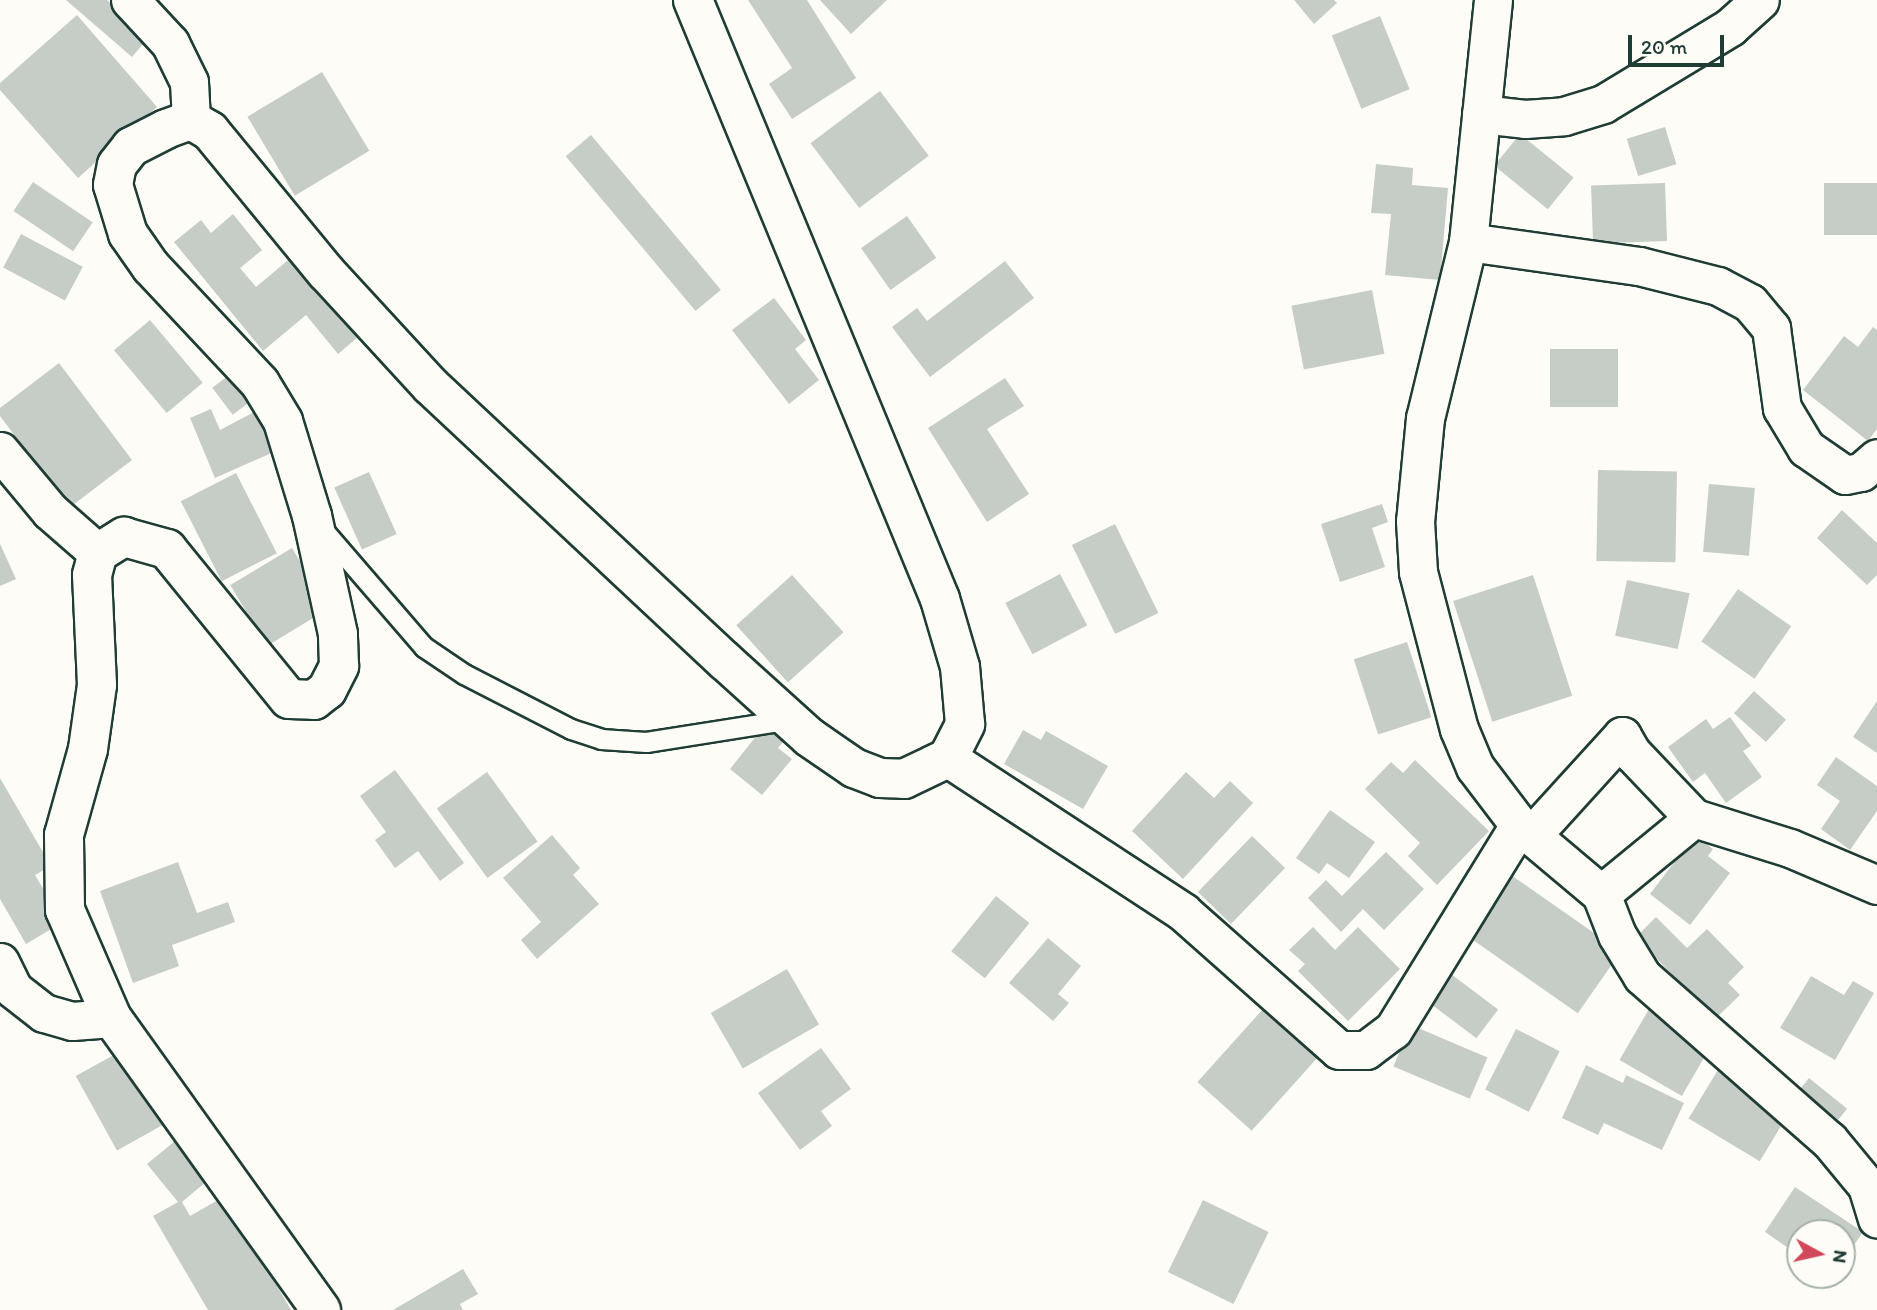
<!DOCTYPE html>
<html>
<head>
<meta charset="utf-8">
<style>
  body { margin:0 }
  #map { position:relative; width:1877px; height:1310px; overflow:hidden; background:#fdfcf7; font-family:Itim,sans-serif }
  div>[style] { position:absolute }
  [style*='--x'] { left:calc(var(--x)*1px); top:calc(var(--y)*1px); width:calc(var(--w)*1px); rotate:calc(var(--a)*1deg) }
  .building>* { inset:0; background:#c6cdc7; transform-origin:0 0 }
  .roads { filter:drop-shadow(2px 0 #1f3d34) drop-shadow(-2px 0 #1f3d34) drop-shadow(0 2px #1f3d34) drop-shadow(0 -2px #1f3d34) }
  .service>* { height:19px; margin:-9.5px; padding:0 9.5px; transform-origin:9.5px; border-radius:9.5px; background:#fdfcf7 }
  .minor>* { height:37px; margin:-18.5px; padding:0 18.5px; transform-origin:18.5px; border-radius:18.5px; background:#fdfcf7 }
  .secondary>* { height:38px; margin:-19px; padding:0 19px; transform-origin:19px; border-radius:19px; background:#fdfcf7 }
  span { translate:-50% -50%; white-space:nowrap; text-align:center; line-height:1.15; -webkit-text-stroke:6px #fdfcf7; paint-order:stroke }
  .north { position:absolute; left:1786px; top:1219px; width:70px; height:70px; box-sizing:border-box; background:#fdfcf7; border:2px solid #a4b0a9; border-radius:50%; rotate:98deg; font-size:19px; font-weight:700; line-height:28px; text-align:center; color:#1f3d34 }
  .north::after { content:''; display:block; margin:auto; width:24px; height:32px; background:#d1495b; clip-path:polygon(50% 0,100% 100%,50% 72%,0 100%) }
  .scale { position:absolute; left:1628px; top:35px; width:96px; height:32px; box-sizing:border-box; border:4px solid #1f3d34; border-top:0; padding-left:9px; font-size:21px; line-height:24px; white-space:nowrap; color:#1f3d34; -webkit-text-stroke:5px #fdfcf7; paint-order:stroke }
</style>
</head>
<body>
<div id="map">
  <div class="building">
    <i style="clip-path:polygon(66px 0,107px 0,149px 37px,132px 57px)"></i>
    <i style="clip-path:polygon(748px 0,807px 0,856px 78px,792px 119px,769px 84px,792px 68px)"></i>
    <i style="clip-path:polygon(820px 0,887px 0,851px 34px)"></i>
    <i style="clip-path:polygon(1294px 0,1334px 0,1337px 3px,1314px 24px)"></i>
    <i style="clip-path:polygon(77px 15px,157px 107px,78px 178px,0 90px,0 83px)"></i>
    <i style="left:1380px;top:16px;width:79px;height:52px;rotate:68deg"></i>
    <i style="left:322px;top:72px;width:92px;height:87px;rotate:59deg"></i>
    <i style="left:880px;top:91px;width:81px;height:87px;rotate:53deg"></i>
    <i style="left:1665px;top:127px;width:39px;height:40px;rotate:73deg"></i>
    <i style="left:1520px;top:134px;width:69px;height:41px;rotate:39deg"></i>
    <i style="left:591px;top:135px;width:202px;height:33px;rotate:50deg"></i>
    <i style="clip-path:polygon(1376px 164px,1413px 168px,1412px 185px,1448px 188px,1440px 280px,1385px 275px,1391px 214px,1371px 213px)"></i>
    <i style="left:33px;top:182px;width:72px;height:35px;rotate:34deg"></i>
    <i style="left:1665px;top:183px;width:58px;height:74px;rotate:88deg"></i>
    <i style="left:1877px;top:183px;width:52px;height:53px;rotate:90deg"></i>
    <i style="clip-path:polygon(233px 214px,262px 250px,240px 268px,256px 287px,299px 251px,364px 332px,338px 354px,306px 315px,263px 351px,174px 242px,201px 220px,211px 233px)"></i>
    <i style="left:907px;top:216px;width:51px;height:56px;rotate:55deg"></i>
    <i style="left:21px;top:234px;width:70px;height:38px;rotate:28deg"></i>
    <i style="clip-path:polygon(1005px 261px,1034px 298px,930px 377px,892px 327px,917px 308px,927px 321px)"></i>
    <i style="left:1372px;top:290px;width:65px;height:82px;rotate:79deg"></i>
    <i style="clip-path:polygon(774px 298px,806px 340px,795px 349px,819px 380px,789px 404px,732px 330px)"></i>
    <i style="left:150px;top:320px;width:82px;height:47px;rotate:50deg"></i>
    <i style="clip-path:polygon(1873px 327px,1877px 330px,1877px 429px,1868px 441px,1803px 390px,1844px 336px,1858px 347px)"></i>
    <i style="left:1550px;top:349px;width:68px;height:58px"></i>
    <i style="clip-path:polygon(59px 363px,132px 460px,69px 508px,0 416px,0 408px)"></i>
    <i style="left:233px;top:372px;width:34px;height:26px;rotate:53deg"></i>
    <i style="clip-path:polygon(1005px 378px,1024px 406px,987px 429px,1029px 494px,987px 522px,928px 428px)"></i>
    <i style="clip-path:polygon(211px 409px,220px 430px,258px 410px,276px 451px,215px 478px,190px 418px)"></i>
    <i style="left:1598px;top:470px;width:79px;height:91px;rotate:1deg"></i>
    <i style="left:369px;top:472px;width:68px;height:38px;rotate:66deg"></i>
    <i style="left:236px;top:473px;width:90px;height:62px;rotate:63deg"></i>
    <i style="left:1709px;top:484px;width:46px;height:68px;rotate:5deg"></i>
    <i style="clip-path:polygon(1382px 504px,1388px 522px,1372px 528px,1385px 567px,1340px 582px,1321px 524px)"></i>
    <i style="clip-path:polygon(1842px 510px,1877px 543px,1877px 575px,1867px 585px,1817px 538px)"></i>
    <i style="left:1115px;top:524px;width:99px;height:48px;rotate:64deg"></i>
    <i style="clip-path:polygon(0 544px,16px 579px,0 586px)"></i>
    <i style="left:292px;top:548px;width:71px;height:72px;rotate:59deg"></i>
    <i style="left:1060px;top:574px;width:58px;height:62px;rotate:62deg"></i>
    <i style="left:792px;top:575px;width:77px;height:75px;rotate:48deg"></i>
    <i style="left:1533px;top:575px;width:127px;height:84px;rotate:72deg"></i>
    <i style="left:1627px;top:580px;width:64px;height:57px;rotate:12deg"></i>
    <i style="left:1738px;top:589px;width:65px;height:64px;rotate:35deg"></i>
    <i style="left:1407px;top:642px;width:79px;height:56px;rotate:72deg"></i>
    <i style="left:1754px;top:691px;width:43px;height:30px;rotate:42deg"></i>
    <i style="clip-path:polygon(1877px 701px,1877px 753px,1853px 737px)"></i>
    <i style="clip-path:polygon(1730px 717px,1751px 746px,1743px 751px,1762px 777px,1726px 803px,1705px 773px,1693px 782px,1668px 747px,1706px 719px,1713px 729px)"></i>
    <i style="clip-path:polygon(765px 725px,784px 741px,778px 748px,792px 759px,762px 795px,730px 769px)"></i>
    <i style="clip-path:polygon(1023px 730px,1041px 740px,1046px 731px,1108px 766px,1083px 809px,1004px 764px)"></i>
    <i style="clip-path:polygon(1836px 757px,1877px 786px,1877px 811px,1850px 850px,1821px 829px,1840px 801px,1817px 785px)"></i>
    <i style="clip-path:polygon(1415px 760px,1489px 831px,1437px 885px,1408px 856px,1420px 843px,1365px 789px,1391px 762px,1403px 773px)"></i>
    <i style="clip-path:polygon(395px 770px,464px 863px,440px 881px,418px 851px,395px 868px,375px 840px,386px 832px,360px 796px)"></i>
    <i style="left:487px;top:772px;width:86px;height:62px;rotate:54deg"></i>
    <i style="clip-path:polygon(1186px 772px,1214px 798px,1230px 781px,1253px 803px,1183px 879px,1132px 831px)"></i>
    <i style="clip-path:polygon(0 778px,51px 866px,35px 875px,63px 922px,26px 944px,0 899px)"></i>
    <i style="clip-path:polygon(1330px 810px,1375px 842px,1349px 878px,1327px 863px,1319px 874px,1296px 858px)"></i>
    <i style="clip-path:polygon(552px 835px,580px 868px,573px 875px,599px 904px,537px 959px,521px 940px,541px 922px,503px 878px)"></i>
    <i style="clip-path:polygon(1695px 835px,1713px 849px,1708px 856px,1730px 873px,1690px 925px,1650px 894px)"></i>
    <i style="left:1252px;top:836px;width:46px;height:78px;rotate:44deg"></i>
    <i style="clip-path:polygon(1386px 852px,1424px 889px,1384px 930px,1363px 909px,1341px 932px,1308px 898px,1326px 880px,1342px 896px)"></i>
    <i style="clip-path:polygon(178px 862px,197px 913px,228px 902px,235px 922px,172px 945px,179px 966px,133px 983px,100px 891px)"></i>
    <i style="left:1511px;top:875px;width:134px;height:75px;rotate:35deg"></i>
    <i style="left:996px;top:896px;width:43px;height:71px;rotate:39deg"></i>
    <i style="clip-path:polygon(1656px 917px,1687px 948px,1707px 929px,1744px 967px,1728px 983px,1740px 995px,1715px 1019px,1636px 937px)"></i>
    <i style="clip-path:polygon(1313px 927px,1335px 950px,1358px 927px,1400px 969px,1348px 1021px,1298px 971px,1305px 964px,1289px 950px)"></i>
    <i style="clip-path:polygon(1048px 938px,1081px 966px,1058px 994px,1069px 1003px,1053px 1021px,1009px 983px)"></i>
    <i style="left:787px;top:969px;width:64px;height:88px;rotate:60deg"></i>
    <i style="left:1447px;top:971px;width:64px;height:36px;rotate:37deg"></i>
    <i style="clip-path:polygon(1811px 976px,1844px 995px,1853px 981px,1874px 993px,1835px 1060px,1780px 1028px)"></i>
    <i style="left:1273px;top:998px;width:73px;height:113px;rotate:42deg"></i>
    <i style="left:1649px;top:1009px;width:72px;height:59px;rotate:30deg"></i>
    <i style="left:1411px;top:1025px;width:83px;height:45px;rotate:23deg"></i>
    <i style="left:1516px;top:1029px;width:49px;height:68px;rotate:27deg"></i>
    <i style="left:130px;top:1046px;width:85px;height:62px;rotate:61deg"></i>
    <i style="clip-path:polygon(821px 1048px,851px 1089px,821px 1111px,832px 1126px,800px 1150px,758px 1093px)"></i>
    <i style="clip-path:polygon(1586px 1065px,1623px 1083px,1626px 1075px,1684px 1103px,1662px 1150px,1604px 1123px,1598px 1135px,1562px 1118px)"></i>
    <i style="left:1719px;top:1068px;width:83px;height:59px;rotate:31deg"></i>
    <i style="left:1809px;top:1078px;width:49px;height:14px;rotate:39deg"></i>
    <i style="clip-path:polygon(181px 1136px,213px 1176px,182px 1202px,190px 1216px,225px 1196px,291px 1310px,208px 1310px,153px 1216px,178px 1202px,147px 1164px)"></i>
    <i style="clip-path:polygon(1795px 1187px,1863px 1232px,1842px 1263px,1842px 1233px,1800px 1233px,1800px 1256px,1765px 1232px)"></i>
    <i style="left:1203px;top:1200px;width:73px;height:80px;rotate:26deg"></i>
    <i style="clip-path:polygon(463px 1269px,478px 1294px,460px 1304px,463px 1310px,393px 1310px)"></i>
  </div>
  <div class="roads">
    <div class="service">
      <i style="--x:323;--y:530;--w:155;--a:49.2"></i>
      <i style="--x:424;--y:647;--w:48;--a:34"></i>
      <i style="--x:464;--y:674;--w:120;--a:27.2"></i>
      <i style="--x:571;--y:729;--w:32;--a:18"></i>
      <i style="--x:601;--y:739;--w:45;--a:3.8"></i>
      <i style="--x:646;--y:742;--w:148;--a:-9"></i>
    </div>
    <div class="minor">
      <i style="--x:130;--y:0;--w:59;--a:47.1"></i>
      <i style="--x:170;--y:43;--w:43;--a:64"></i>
      <i style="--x:189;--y:82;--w:38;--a:87"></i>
      <i style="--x:1493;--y:0;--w:243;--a:95.9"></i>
      <i style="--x:1468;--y:242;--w:181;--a:103.7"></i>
      <i style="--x:1425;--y:418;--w:103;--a:95.5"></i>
      <i style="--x:1415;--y:521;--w:51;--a:86.6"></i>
      <i style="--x:1418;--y:572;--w:162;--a:75.4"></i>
      <i style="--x:1459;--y:729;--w:41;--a:67.2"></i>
      <i style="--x:1475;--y:767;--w:73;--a:52.8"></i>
      <i style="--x:1519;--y:825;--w:107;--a:40.1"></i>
      <i style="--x:1601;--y:894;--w:44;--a:68.7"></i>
      <i style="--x:1617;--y:935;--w:48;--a:58.6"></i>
      <i style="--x:1642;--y:976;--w:249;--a:41.3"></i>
      <i style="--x:1829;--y:1140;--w:60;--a:50.4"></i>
      <i style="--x:1867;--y:1186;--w:34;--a:73"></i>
      <i style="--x:1481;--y:114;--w:44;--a:6.5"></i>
      <i style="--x:1525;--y:119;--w:39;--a:-4"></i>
      <i style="--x:1564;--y:116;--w:41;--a:-17.1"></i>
      <i style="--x:1603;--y:104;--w:149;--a:-31.2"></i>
      <i style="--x:1730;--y:27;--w:40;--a:-42"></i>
      <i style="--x:1468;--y:242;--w:173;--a:8"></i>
      <i style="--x:1639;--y:266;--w:81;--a:14.2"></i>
      <i style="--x:1718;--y:286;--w:36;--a:28"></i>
      <i style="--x:1750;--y:303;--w:33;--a:50"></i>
      <i style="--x:1771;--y:328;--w:81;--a:82.2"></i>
      <i style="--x:1782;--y:408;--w:47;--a:59"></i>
      <i style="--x:1806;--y:448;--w:47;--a:34.7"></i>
      <i style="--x:1845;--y:475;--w:16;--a:-11"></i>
      <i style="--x:1861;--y:472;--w:21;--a:-41"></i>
      <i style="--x:0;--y:451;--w:78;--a:50.2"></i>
      <i style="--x:50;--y:511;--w:64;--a:41.2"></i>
      <i style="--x:948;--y:758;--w:281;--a:33.2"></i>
      <i style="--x:1183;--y:912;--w:208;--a:41.5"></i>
      <i style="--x:1339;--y:1050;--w:27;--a:0"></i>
      <i style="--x:1366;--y:1050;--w:34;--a:-37"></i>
      <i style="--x:1393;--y:1030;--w:241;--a:-58.4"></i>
      <i style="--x:1532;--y:835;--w:134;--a:-47.7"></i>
      <i style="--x:1622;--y:736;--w:20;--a:60"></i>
      <i style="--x:1632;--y:753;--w:90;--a:46.4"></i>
      <i style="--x:1601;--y:894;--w:120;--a:-39.3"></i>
      <i style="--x:1694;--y:818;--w:101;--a:17.4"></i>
      <i style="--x:1790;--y:848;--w:95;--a:23"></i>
      <i style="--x:0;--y:962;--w:30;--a:64"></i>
      <i style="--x:13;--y:989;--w:39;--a:38"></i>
      <i style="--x:44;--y:1013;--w:29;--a:16"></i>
      <i style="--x:72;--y:1021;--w:40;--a:-4.3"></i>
    </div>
    <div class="secondary">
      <i style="--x:321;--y:1310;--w:359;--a:-125.6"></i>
      <i style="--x:112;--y:1018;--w:118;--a:-113.5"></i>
      <i style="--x:65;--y:910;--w:75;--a:-90.8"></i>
      <i style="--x:64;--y:835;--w:89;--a:-74.4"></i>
      <i style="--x:88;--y:749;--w:65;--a:-82"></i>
      <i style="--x:97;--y:685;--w:110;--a:-92.6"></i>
      <i style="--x:92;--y:575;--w:23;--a:-75"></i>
      <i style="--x:98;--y:553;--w:31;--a:-32"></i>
      <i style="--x:124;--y:537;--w:45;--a:15.6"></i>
      <i style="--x:167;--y:549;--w:193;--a:50.9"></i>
      <i style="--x:289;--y:699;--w:25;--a:2"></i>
      <i style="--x:314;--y:700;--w:16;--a:-38"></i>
      <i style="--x:327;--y:690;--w:27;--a:-63"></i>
      <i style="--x:339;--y:666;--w:32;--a:-92"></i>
      <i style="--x:338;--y:634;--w:121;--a:-102.4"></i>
      <i style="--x:312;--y:516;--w:99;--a:-107"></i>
      <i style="--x:283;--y:421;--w:44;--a:-121.2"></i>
      <i style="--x:260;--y:383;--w:159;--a:-133.2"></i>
      <i style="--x:151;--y:267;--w:40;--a:-124.9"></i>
      <i style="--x:128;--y:234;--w:51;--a:-107"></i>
      <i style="--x:113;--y:185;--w:20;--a:-79"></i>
      <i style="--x:117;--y:165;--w:23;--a:-52"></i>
      <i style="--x:131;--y:147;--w:39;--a:-27"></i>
      <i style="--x:166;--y:129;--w:27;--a:-20"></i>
      <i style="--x:191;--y:120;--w:22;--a:30"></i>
      <i style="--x:210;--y:131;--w:183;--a:50.6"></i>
      <i style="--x:326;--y:272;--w:155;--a:47.4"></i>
      <i style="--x:431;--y:386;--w:403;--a:43.1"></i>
      <i style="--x:725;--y:661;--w:113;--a:42.1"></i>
      <i style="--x:809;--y:737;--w:55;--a:34.6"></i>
      <i style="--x:854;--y:768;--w:28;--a:21"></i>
      <i style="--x:880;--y:778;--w:24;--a:2"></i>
      <i style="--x:904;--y:779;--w:49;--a:-25.5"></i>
      <i style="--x:948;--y:758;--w:38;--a:-63"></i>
      <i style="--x:965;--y:724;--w:57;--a:-95"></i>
      <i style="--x:960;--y:667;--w:71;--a:-106.4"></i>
      <i style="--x:940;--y:599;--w:648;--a:-112.41"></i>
    </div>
  </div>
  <div class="north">N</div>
  <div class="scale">20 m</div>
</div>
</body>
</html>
